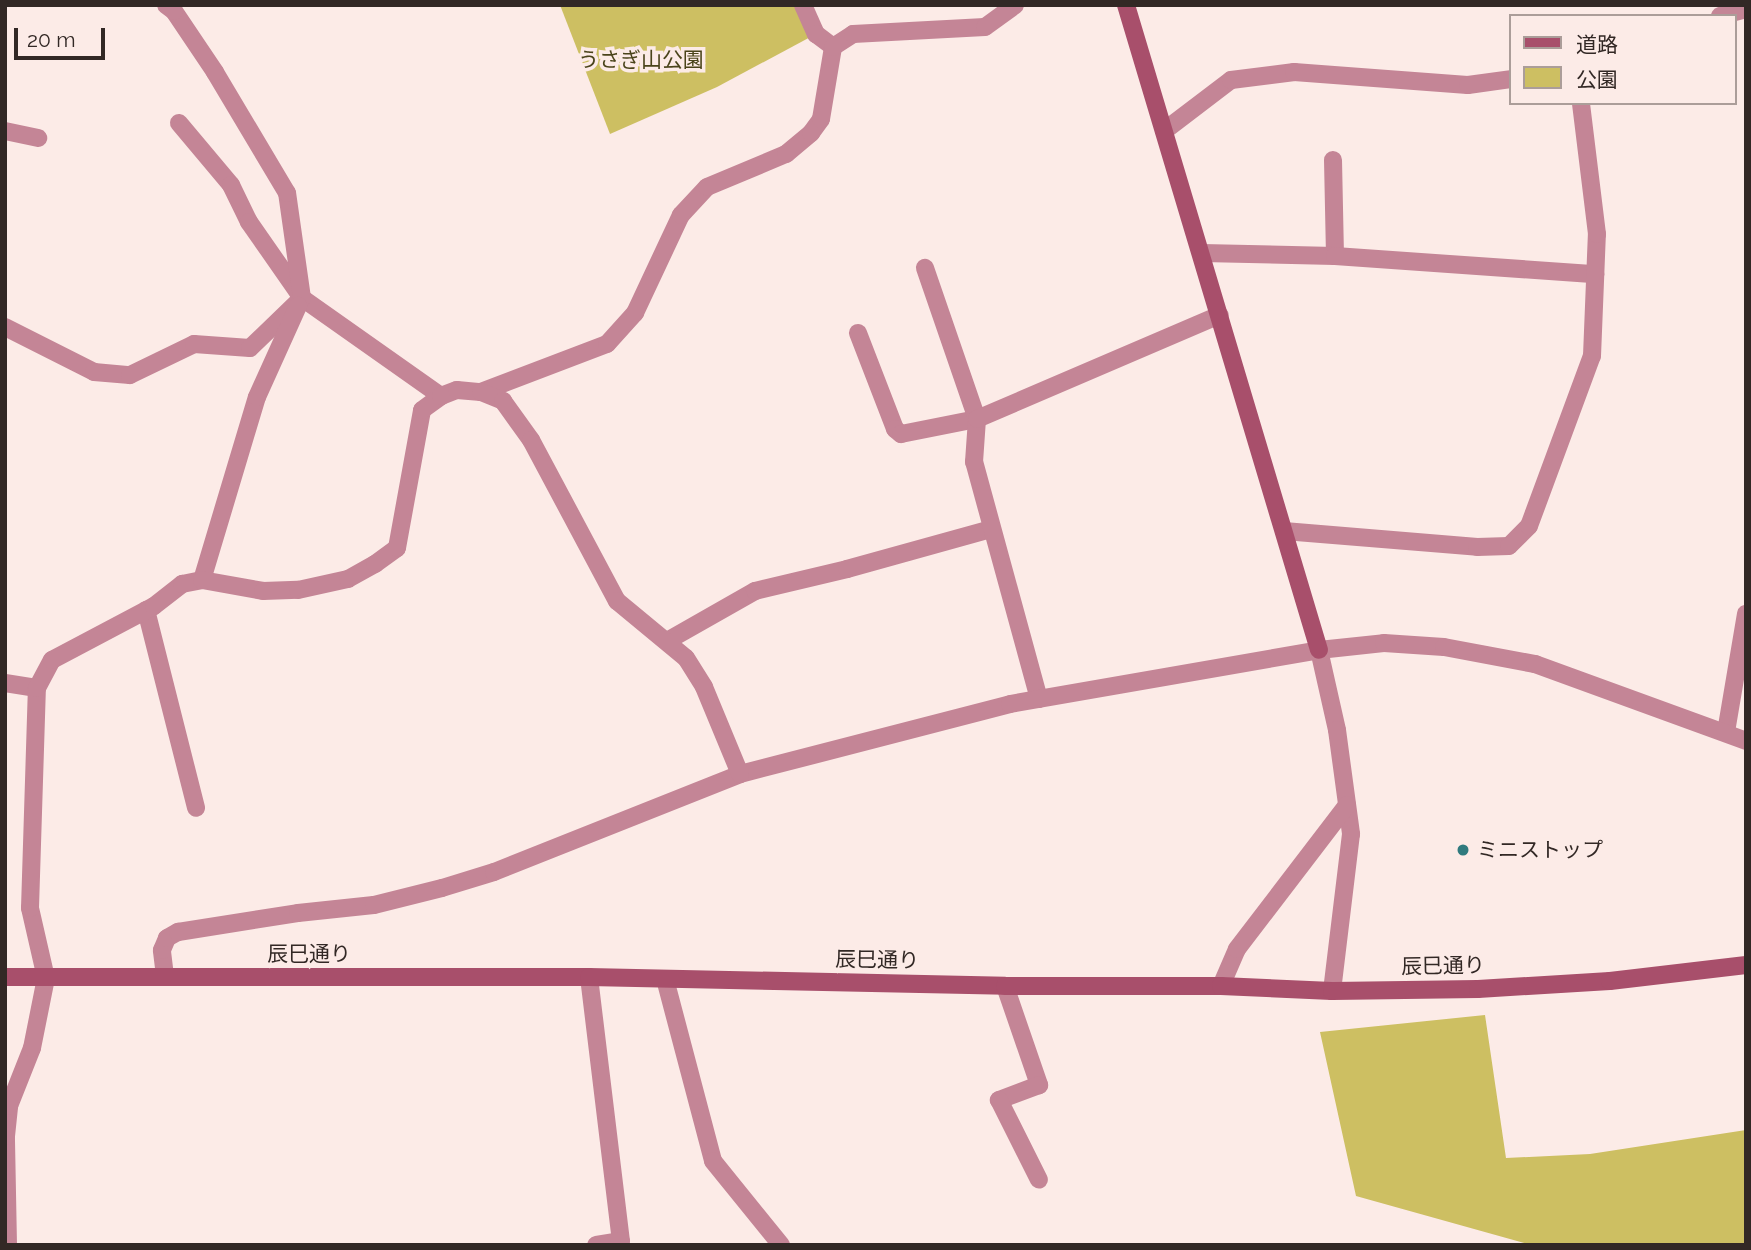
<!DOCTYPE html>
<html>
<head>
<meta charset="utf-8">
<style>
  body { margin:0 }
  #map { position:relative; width:1751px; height:1250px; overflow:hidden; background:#fcebe7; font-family:Raleway,"Noto Sans JP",sans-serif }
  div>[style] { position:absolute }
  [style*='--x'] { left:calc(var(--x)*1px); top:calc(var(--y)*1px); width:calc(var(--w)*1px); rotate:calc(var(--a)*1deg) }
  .green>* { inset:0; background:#cdbf62 }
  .street>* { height:18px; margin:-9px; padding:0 9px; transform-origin:9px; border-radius:9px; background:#c48596 }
  .secondary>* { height:18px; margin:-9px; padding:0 9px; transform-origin:9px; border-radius:9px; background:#a84f6b }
  .dots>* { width:19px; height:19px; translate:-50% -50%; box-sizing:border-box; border:4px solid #fcebe7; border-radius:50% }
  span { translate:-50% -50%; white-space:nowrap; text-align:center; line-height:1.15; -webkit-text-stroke:7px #fcebe7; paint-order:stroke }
  .park-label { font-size:21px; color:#4a441b }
  .poi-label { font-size:21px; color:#322825 }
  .left { translate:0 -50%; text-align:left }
  .street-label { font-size:21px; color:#322825 }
  .frame { position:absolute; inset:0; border:7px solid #322825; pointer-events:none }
  .legend { position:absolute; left:1509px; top:14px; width:228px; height:91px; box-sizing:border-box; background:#fcebe7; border:2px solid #ab9d99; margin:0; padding:9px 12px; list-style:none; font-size:21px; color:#322825 }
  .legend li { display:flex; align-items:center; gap:14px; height:35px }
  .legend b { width:35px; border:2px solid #ab9d99 }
  .scale { position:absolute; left:14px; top:28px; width:91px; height:32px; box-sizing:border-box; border:4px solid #322825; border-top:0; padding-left:9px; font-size:21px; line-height:24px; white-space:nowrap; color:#322825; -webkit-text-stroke:5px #fcebe7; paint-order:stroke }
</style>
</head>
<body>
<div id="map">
  <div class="green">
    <i style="clip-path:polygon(560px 5px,807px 5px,816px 34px,717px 87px,610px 134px)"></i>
    <i style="clip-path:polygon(1485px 1015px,1506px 1158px,1590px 1154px,1746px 1130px,1746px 1245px,1531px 1245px,1356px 1196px,1320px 1032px)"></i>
  </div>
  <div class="street">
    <i style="--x:803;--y:5;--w:32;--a:66"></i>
    <i style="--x:816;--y:34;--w:21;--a:37"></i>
    <i style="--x:1720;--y:16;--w:27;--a:-15"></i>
    <i style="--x:179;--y:123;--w:81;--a:50"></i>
    <i style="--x:231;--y:185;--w:41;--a:64.1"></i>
    <i style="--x:249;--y:222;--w:93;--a:55.1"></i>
    <i style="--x:302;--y:298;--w:170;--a:35.2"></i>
    <i style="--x:5;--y:131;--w:34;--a:12"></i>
    <i style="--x:1164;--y:131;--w:84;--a:-37.3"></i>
    <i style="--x:1231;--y:80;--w:64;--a:-7.2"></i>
    <i style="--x:1294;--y:72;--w:174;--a:4.3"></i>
    <i style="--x:1468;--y:85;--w:43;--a:-7.9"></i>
    <i style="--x:1333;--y:160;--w:96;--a:88.8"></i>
    <i style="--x:1202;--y:253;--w:133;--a:1.3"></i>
    <i style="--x:1335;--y:256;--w:261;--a:4"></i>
    <i style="--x:5;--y:327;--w:100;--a:26.8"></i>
    <i style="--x:94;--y:372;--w:36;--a:5"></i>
    <i style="--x:130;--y:375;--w:71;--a:-25.8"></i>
    <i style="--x:194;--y:344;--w:56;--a:4.1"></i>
    <i style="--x:250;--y:348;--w:72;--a:-43.9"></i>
    <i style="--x:302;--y:298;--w:106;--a:-98.1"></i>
    <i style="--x:287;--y:193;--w:141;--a:-120.8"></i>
    <i style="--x:215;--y:72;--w:73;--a:-123.9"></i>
    <i style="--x:174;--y:11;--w:10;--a:-143"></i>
    <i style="--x:858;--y:333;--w:103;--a:68.9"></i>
    <i style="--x:895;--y:429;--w:8;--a:40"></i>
    <i style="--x:901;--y:434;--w:77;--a:-11.2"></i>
    <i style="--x:977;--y:419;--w:160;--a:-109"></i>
    <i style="--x:481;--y:392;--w:135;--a:-20.9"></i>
    <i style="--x:607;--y:344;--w:42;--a:-47.9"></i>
    <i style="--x:635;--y:313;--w:108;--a:-64.9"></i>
    <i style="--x:681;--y:215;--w:38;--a:-47"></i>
    <i style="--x:707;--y:187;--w:86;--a:-22.7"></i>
    <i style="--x:786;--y:154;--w:33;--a:-40"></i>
    <i style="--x:811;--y:133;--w:17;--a:-54"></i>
    <i style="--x:821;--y:119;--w:73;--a:-80.5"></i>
    <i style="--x:833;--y:47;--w:24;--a:-33"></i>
    <i style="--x:853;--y:34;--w:132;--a:-3"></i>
    <i style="--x:985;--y:27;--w:37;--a:-36"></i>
    <i style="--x:1284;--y:531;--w:194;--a:4.7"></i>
    <i style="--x:1477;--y:547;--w:32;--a:-2"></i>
    <i style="--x:1509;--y:546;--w:28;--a:-45"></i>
    <i style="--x:1529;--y:526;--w:181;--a:-69.7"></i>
    <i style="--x:1592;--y:356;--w:122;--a:-87.7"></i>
    <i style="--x:1597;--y:234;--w:132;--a:-97"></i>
    <i style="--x:202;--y:580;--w:191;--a:-73.3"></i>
    <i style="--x:257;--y:397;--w:100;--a:-65.7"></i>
    <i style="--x:146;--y:610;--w:204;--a:75.8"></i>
    <i style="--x:667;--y:641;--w:101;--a:-29.6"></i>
    <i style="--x:755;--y:591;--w:95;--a:-13.4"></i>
    <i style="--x:847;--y:569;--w:149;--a:-15.5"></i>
    <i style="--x:1319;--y:650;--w:82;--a:77.3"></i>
    <i style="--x:1337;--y:730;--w:105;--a:82.3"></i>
    <i style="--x:1351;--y:834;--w:158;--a:96.9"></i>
    <i style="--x:5;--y:683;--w:32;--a:9"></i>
    <i style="--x:1039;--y:699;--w:246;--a:-105.3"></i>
    <i style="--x:974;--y:462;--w:43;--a:-86"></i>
    <i style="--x:977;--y:419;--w:264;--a:-23.2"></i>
    <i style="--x:1726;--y:732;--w:120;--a:-80.4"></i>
    <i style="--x:165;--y:976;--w:26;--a:-97"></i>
    <i style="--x:162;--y:950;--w:13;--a:-67"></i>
    <i style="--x:167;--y:938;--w:13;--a:-29"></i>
    <i style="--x:178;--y:932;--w:121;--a:-9"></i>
    <i style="--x:298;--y:913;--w:76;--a:-6"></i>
    <i style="--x:374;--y:905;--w:70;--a:-14"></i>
    <i style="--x:442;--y:888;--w:54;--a:-17.1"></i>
    <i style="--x:494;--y:872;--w:265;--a:-21.7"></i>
    <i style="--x:740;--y:774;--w:279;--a:-14.5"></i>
    <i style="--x:1010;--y:704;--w:314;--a:-9.9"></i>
    <i style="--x:1319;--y:650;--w:65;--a:-6.1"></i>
    <i style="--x:1384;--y:643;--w:60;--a:3.8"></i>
    <i style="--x:1444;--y:647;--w:93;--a:10.6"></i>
    <i style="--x:1535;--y:664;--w:225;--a:20"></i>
    <i style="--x:589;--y:977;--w:266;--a:83.1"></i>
    <i style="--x:621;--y:1241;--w:25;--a:171"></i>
    <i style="--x:665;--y:979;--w:188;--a:75.2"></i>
    <i style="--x:713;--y:1161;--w:108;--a:51"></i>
    <i style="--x:1005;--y:986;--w:105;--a:71"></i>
    <i style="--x:1039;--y:1085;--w:43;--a:159.4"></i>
    <i style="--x:999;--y:1100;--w:89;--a:63.4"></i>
    <i style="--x:1221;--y:986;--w:40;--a:-66.6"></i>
    <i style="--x:1237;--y:949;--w:181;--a:-52.6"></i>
    <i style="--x:8;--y:1245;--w:109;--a:-91.1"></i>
    <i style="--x:6;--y:1136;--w:30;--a:-84"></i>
    <i style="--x:9;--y:1106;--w:62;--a:-68.4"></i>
    <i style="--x:32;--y:1048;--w:71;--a:-78.7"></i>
    <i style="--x:46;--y:978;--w:72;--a:-102.9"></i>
    <i style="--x:30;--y:908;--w:220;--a:-88.2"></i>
    <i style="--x:37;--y:688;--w:32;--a:-62"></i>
    <i style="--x:52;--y:660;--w:115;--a:-27.9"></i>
    <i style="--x:154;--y:606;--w:36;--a:-38"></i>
    <i style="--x:182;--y:584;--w:20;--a:-11"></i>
    <i style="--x:202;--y:580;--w:62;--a:10.2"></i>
    <i style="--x:263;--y:591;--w:35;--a:-2"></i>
    <i style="--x:298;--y:590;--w:51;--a:-12.4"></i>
    <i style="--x:348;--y:579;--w:31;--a:-29"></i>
    <i style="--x:375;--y:564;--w:27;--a:-36"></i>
    <i style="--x:397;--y:548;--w:140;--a:-79.7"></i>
    <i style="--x:422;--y:410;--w:24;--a:-36"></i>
    <i style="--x:441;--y:396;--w:17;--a:-21"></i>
    <i style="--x:457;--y:390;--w:24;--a:5"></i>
    <i style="--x:481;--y:392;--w:24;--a:22"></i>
    <i style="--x:503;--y:401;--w:48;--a:54.3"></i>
    <i style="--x:531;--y:440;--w:183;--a:61.9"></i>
    <i style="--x:617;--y:601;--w:89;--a:39.6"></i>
    <i style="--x:686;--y:658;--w:34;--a:58"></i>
    <i style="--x:704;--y:687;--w:94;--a:67.5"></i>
  </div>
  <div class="secondary">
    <i style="--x:1126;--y:5;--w:673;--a:73.34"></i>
    <i style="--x:5;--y:977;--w:584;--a:0"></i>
    <i style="--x:589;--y:977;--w:416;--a:1.2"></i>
    <i style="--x:1005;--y:986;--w:216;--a:0"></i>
    <i style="--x:1221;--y:986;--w:111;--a:2.6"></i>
    <i style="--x:1332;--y:991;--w:146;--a:-0.8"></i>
    <i style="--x:1478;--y:989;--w:132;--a:-3.5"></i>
    <i style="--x:1610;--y:981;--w:137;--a:-6.7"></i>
  </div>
  <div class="dots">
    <i style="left:1463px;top:850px;background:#307a7e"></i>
  </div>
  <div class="park-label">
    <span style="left:641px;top:60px">うさぎ山公園</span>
  </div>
  <div class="poi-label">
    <span class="left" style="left:1477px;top:850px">ミニストップ</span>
  </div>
  <div class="street-label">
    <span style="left:309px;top:954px">辰巳通り</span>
    <span style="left:877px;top:960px;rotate:1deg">辰巳通り</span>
    <span style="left:1443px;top:966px;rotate:-1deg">辰巳通り</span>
  </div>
  <div class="frame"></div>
  <ul class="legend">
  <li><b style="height:9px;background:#a84f6b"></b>道路</li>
  <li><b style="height:19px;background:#cdbf62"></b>公園</li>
  </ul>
  <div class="scale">20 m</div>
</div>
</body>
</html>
